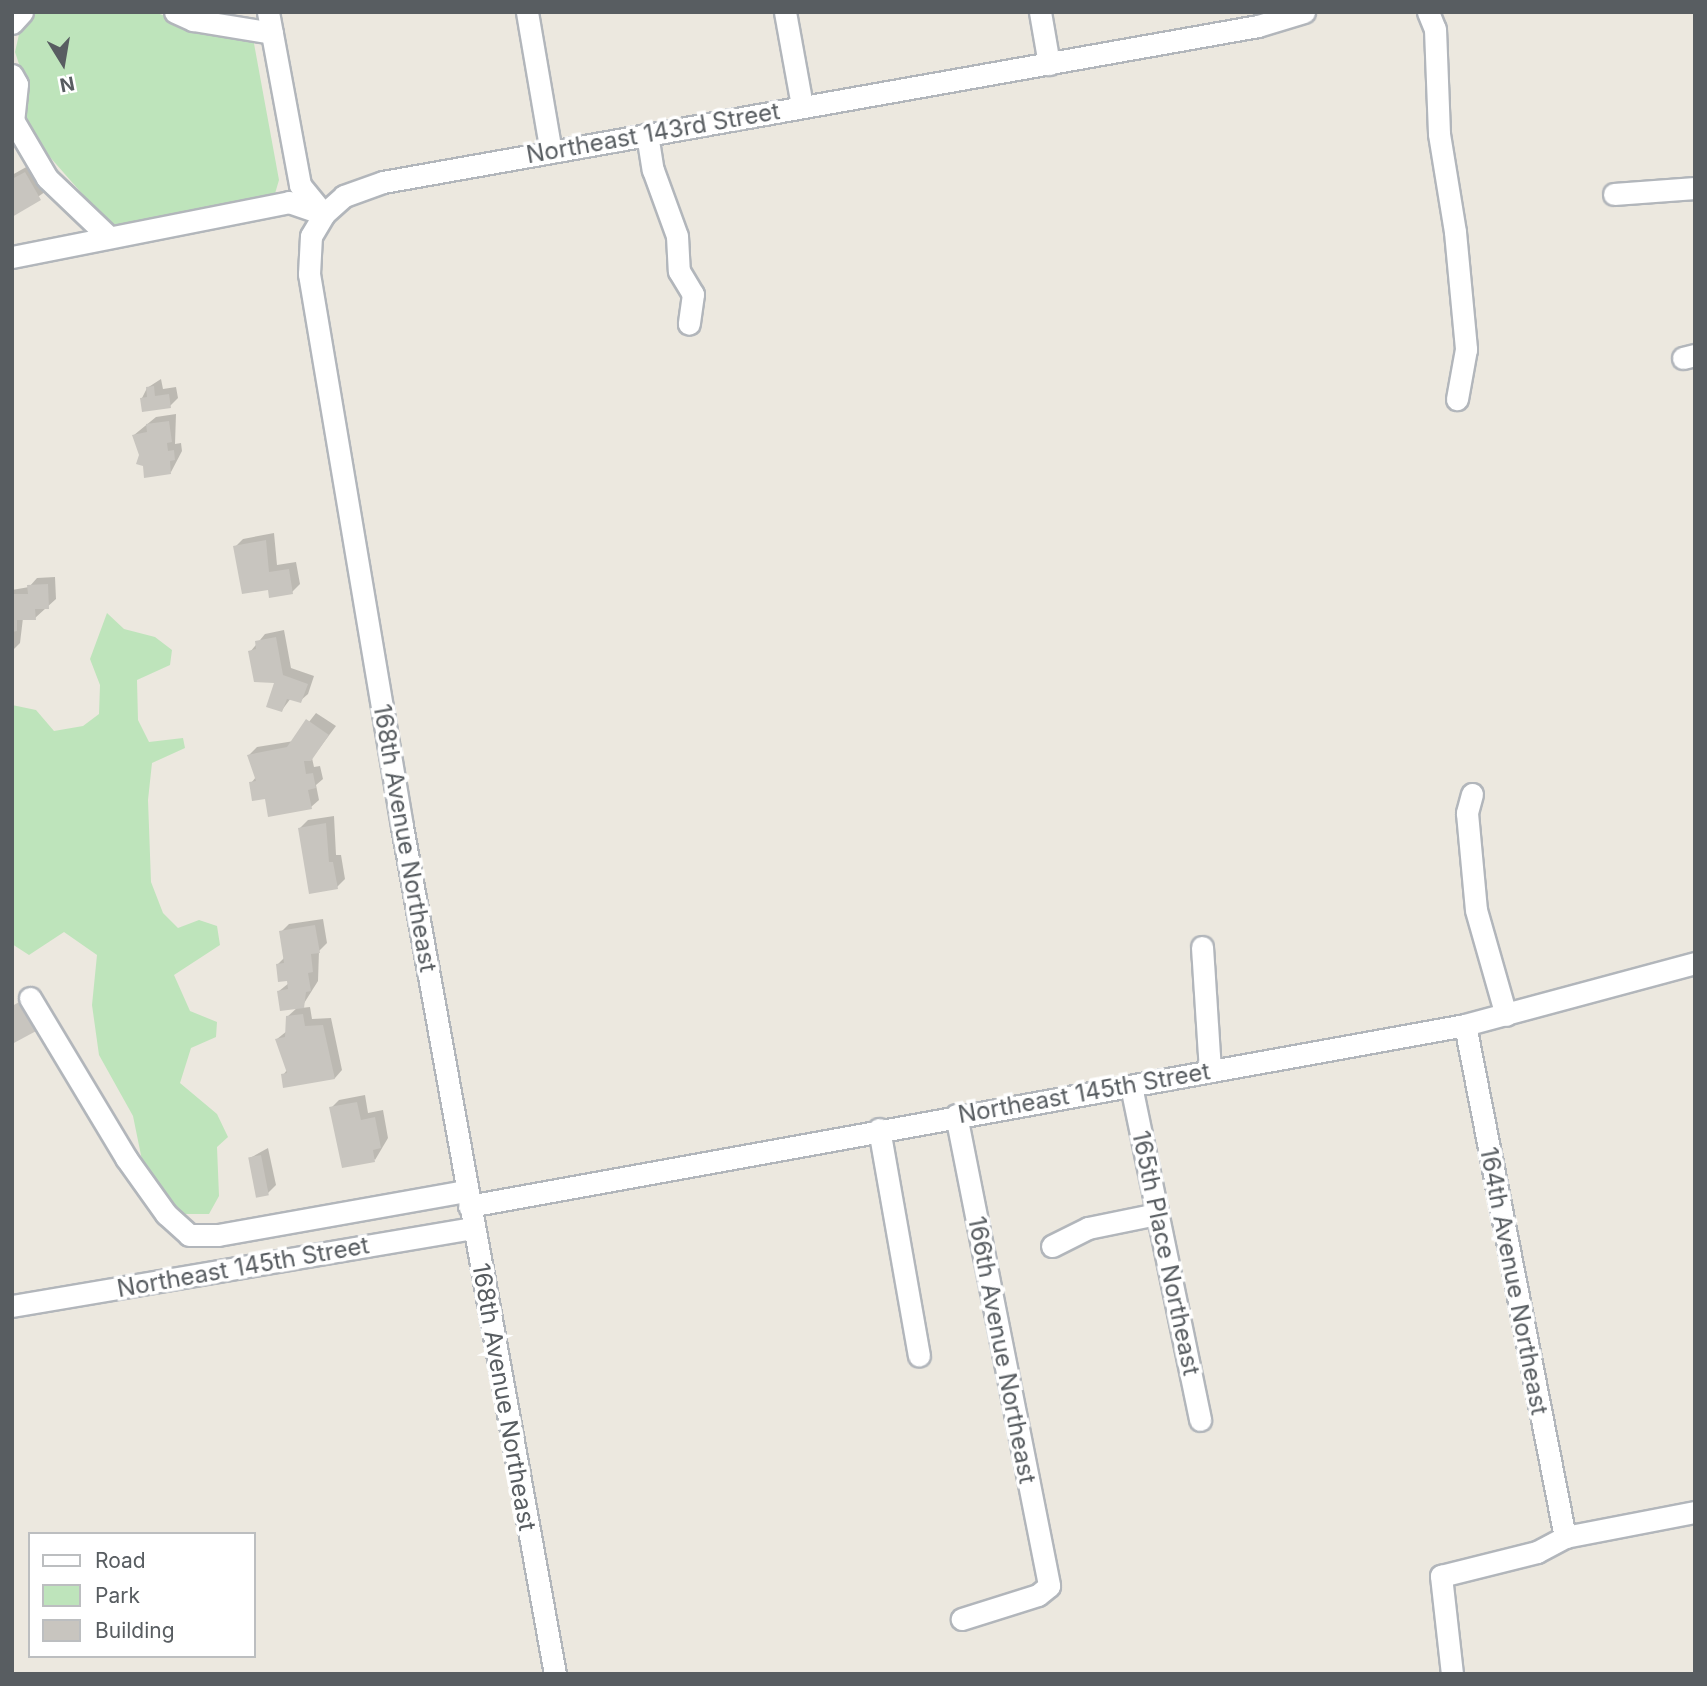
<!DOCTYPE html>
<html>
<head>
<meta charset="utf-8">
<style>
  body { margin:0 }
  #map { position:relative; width:1707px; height:1686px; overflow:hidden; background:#ece8df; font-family:Inter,sans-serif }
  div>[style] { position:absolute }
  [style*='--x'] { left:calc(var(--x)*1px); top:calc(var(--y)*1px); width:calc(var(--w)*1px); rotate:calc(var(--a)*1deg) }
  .green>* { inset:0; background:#bee4bb }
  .shadow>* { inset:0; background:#0003 }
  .building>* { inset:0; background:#c8c5bf; transform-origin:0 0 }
  .roads { filter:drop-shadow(2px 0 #b2b6bb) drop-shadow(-2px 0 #b2b6bb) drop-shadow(0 2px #b2b6bb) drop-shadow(0 -2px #b2b6bb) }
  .minor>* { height:21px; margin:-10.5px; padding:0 10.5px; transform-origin:10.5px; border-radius:10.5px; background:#fff }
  span { translate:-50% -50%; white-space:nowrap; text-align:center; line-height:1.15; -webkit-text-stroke:7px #fff; paint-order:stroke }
  .street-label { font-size:24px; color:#585d61 }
  .frame { position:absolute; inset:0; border:14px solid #585d61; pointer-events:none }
  .legend { position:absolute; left:28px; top:1532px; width:228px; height:126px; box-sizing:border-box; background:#fff; border:2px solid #bcbec0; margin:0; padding:9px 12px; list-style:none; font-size:21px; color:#585d61 }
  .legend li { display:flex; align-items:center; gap:14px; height:35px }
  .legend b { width:35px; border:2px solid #bcbec0 }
  .north { position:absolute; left:28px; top:28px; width:70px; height:70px; -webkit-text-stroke:5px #fff; paint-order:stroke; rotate:169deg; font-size:19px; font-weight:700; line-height:28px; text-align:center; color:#585d61 }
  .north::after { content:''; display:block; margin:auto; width:24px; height:32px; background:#585d61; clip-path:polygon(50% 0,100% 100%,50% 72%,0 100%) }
</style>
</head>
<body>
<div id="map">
  <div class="green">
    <i style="clip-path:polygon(37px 12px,154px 12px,216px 34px,253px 38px,279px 180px,274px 197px,114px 230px,49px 156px,21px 112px,24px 79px,15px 52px,20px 30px)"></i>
    <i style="clip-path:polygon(107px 613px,124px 629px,155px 637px,172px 650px,170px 665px,137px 680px,138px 720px,149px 742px,183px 738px,185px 748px,152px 763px,148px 800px,151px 882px,163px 913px,178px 928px,199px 920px,217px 926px,220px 945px,174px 975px,190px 1011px,217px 1022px,216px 1037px,191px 1048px,180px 1083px,217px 1114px,228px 1137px,217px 1147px,219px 1196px,209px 1214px,182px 1214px,144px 1170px,133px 1116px,99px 1055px,92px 1005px,97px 955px,64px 932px,29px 955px,12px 944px,12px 705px,36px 710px,54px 731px,83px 726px,99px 714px,100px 685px,90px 659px)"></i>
  </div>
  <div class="shadow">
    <i style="clip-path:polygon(37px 161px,52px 187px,12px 215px,12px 175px)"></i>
    <i style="clip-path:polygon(161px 379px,163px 389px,176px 387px,178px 398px,170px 406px,142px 398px,147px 388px)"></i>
    <i style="clip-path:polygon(176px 414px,175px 444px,181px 443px,182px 451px,171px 472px,141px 455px,134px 435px,156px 417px)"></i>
    <i style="clip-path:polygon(274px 533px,277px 565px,296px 562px,300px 584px,292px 592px,269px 588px,235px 547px,243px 539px)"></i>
    <i style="clip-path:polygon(55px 577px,56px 599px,35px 618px,23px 618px,20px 643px,12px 651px,12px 590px,29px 587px,37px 578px)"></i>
    <i style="clip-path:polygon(284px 630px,291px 668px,314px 676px,308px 694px,300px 701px,291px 698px,282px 710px,277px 682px,250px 652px,265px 634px)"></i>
    <i style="clip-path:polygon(316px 713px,336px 726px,312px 758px,314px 767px,320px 766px,323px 779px,316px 785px,319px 800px,311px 807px,266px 797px,251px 783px,256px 777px,249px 755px,257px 747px,294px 741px)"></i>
    <i style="clip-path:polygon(334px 816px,336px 855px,341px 855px,345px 879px,337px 887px,300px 828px,308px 820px)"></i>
    <i style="clip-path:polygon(323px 919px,327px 943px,319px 951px,318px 981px,301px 1008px,310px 1007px,312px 1019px,331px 1018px,342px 1070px,335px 1078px,283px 1075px,287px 1070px,277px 1039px,287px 1031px,287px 1017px,298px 1007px,279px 991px,289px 983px,277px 965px,284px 958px,281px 932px,289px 924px)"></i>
    <i style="clip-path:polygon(365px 1095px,368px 1113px,383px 1110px,388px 1138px,375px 1160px,331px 1108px,339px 1100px)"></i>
    <i style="clip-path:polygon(268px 1148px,276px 1185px,268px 1193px,250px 1158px)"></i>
  </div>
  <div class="building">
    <i style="clip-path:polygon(25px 172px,41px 200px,12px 217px,12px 179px)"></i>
    <i style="clip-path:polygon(154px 386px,155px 396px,169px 394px,171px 408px,142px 412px,140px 398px,147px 397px,146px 387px)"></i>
    <i style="clip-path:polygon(169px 421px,172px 442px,167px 443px,168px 451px,174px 450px,175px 460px,170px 461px,171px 474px,144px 478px,143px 466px,136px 464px,139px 455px,132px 435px,147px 432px,146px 424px)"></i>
    <i style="clip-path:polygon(266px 540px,269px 572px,289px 569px,293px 594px,269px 598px,268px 590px,242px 594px,233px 546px)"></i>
    <i style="clip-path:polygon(48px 584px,49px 609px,35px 609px,36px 620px,17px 620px,17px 631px,12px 632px,12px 594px,28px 594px,27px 585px)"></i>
    <i style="clip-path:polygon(276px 637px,283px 675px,308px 684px,301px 703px,287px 699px,282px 712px,266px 707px,274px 683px,254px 682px,248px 651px,256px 649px,255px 641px)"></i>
    <i style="clip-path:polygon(306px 719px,329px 735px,311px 761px,304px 761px,306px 774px,313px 773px,316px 788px,308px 790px,312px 809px,268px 817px,265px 799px,252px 801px,249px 782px,256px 781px,247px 755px,287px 747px)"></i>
    <i style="clip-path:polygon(326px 823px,329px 862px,333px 862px,338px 889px,309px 894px,298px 828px)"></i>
    <i style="clip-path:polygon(315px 925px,320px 953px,311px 954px,313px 972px,308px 973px,311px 991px,306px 992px,304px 1008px,280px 1011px,277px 991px,288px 989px,287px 981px,278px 982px,276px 964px,284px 963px,279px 931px)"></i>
    <i style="clip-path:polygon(23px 1000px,38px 1030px,12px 1044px,12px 1006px)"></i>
    <i style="clip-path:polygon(303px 1014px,305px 1026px,323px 1025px,335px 1079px,283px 1088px,281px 1074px,287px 1073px,275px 1039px,285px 1037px,286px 1016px)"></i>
    <i style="clip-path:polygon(357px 1102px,361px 1120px,375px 1117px,381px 1148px,373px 1150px,375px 1162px,342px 1168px,329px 1107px)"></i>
    <i style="left:261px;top:1155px;width:41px;height:13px;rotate:79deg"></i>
  </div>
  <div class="roads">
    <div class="minor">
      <i style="--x:175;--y:12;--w:20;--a:24"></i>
      <i style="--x:193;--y:20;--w:80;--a:9.3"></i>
      <i style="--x:268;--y:12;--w:176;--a:79.5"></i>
      <i style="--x:300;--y:185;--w:36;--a:51"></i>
      <i style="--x:527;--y:12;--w:142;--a:80.3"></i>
      <i style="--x:785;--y:12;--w:96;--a:79.7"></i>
      <i style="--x:1040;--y:12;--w:53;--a:80.2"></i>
      <i style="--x:1428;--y:12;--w:18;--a:68"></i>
      <i style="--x:1435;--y:29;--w:105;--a:87.8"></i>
      <i style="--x:1439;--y:134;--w:99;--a:80.7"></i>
      <i style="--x:1455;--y:232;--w:118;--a:84.6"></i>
      <i style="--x:1466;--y:349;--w:51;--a:100.2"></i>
      <i style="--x:12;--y:23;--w:15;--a:-48"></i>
      <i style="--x:12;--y:75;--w:10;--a:61"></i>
      <i style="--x:17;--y:84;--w:36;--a:96"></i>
      <i style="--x:13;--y:120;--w:67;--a:59.6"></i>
      <i style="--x:47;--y:178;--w:86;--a:43.6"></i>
      <i style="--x:647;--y:134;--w:36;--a:81"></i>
      <i style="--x:653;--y:170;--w:70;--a:70"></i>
      <i style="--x:677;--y:236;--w:35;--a:87"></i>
      <i style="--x:679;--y:271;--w:27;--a:59"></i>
      <i style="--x:693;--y:294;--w:30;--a:98"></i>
      <i style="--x:1614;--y:194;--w:81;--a:-4.2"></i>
      <i style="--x:12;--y:257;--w:282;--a:-11.2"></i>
      <i style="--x:289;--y:202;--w:37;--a:19"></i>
      <i style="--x:1683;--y:358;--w:12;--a:-14"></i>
      <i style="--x:1472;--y:794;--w:20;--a:105"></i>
      <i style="--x:1467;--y:813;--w:97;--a:84.7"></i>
      <i style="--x:1476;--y:910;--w:109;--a:74.1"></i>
      <i style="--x:1202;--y:947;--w:124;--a:86.3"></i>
      <i style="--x:30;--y:998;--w:187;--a:59"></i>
      <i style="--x:126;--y:1158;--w:69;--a:54.5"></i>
      <i style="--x:166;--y:1214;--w:31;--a:42"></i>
      <i style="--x:189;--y:1235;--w:29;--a:0"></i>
      <i style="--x:218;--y:1235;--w:252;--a:-10.1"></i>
      <i style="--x:1465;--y:1025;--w:522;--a:78.95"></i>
      <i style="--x:1131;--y:1086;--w:341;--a:78.3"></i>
      <i style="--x:956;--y:1115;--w:480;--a:78.8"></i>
      <i style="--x:1049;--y:1586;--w:14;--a:141"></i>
      <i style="--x:1038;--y:1595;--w:80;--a:162.5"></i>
      <i style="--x:879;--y:1129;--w:230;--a:80"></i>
      <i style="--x:469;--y:1206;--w:1012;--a:-10.3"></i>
      <i style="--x:1465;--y:1025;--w:238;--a:-15.1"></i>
      <i style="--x:1052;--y:1246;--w:40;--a:-26.6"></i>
      <i style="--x:1088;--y:1228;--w:70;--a:-11.5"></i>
      <i style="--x:12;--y:1306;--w:468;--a:-9.6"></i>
      <i style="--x:555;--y:1674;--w:862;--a:-100.23"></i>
      <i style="--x:402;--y:826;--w:560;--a:-99.56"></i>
      <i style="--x:309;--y:274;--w:38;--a:-87"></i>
      <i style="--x:311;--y:236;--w:26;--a:-59"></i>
      <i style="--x:324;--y:214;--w:27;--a:-42"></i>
      <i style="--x:344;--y:196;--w:41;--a:-19.7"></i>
      <i style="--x:383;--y:182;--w:889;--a:-10.11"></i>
      <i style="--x:1258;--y:26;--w:48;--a:-16.9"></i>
      <i style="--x:1452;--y:1674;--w:99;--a:-96.4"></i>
      <i style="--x:1441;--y:1576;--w:99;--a:-14"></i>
      <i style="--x:1537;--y:1552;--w:32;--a:-28"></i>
      <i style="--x:1565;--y:1537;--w:132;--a:-10.9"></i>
    </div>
  </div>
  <div class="street-label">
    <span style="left:653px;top:133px;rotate:-10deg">Northeast 143rd Street</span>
    <span style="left:405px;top:838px;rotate:80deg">168th Avenue Northeast</span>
    <span style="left:1084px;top:1093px;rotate:-10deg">Northeast 145th Street</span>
    <span style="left:1166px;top:1253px;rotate:78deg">165th Place Northeast</span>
    <span style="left:243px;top:1267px;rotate:-10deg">Northeast 145th Street</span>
    <span style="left:1514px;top:1281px;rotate:79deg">164th Avenue Northeast</span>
    <span style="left:1002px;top:1350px;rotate:79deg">166th Avenue Northeast</span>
    <span style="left:504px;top:1397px;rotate:80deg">168th Avenue Northeast</span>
  </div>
  <div class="frame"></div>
  <ul class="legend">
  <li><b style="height:9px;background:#fff"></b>Road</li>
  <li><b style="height:19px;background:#bee4bb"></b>Park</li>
  <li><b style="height:19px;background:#c8c5bf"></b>Building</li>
  </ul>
  <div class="north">N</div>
</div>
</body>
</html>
